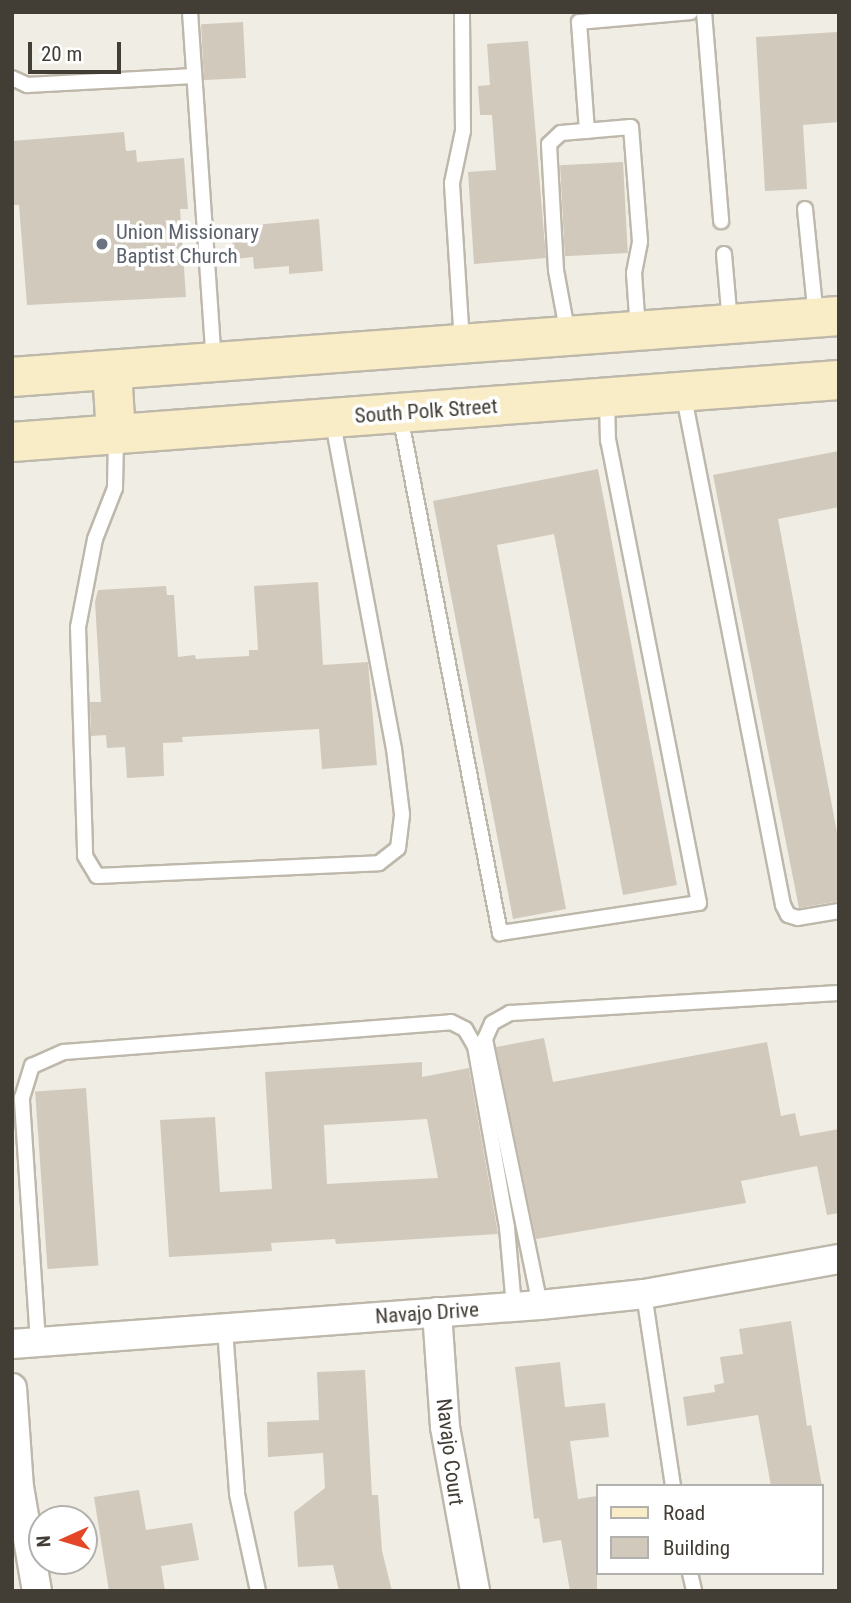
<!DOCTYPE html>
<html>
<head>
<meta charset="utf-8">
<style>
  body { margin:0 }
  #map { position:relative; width:851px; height:1603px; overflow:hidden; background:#f0ede5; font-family:"Roboto Condensed",sans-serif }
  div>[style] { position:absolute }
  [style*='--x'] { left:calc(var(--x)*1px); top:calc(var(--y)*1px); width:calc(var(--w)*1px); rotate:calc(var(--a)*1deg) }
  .building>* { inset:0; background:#d1c9bb; transform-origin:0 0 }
  .roads { filter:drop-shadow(2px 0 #beb8ab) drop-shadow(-2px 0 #beb8ab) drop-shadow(0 2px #beb8ab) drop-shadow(0 -2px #beb8ab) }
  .service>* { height:14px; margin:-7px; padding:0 7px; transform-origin:7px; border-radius:7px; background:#fff }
  .minor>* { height:28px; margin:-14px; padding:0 14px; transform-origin:14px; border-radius:14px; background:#fff }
  .secondary>* { height:38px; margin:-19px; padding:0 19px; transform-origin:19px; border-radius:19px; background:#f9edc7 }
  .dots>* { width:19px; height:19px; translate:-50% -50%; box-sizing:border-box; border:4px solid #fff; border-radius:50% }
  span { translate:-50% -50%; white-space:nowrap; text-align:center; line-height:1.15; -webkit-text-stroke:7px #fff; paint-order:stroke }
  .worship-label { font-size:21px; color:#5b616d }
  .left { translate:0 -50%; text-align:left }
  .street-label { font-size:21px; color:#423d35 }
  .frame { position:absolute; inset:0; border:14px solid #423d35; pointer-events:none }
  .legend { position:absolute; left:596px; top:1484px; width:228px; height:91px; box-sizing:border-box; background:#fff; border:2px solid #b3b1ae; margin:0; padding:9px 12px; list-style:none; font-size:21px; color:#423d35 }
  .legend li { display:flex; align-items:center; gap:14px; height:35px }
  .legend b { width:35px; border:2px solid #b3b1ae }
  .north { position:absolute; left:28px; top:1505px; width:70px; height:70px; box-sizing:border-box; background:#fff; border:2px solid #b3b1ae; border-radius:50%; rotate:266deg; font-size:19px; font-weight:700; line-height:28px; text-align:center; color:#423d35 }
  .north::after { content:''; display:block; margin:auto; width:24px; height:32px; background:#e44728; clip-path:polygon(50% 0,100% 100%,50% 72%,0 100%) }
  .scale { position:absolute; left:28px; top:42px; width:93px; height:32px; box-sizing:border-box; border:4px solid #423d35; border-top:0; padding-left:9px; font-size:21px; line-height:24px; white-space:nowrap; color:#423d35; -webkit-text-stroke:5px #fff; paint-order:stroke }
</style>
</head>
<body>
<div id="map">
  <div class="building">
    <i style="left:243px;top:22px;width:56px;height:42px;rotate:87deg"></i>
    <i style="clip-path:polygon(837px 32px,839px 122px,803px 125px,807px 189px,765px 191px,756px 37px)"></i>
    <i style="clip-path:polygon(528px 41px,546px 258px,474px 264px,468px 172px,496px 170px,492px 115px,480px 115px,478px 86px,490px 85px,487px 44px)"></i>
    <i style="clip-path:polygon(124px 132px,126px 151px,136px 150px,137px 162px,184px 158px,188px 209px,180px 209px,186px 297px,27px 305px,19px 205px,12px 205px,12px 141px)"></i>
    <i style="left:623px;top:162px;width:91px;height:63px;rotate:87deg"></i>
    <i style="clip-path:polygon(319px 219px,323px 271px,289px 274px,289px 266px,254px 269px,253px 257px,234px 259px,231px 227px)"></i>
    <i style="clip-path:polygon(839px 451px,839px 507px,778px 519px,839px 843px,839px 901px,799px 908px,713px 475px)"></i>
    <i style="clip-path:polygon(598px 469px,677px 885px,623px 895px,554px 534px,497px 545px,566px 909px,513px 919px,433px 501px)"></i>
    <i style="clip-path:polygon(318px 582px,323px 665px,368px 662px,377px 765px,322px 769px,319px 729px,182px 737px,183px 742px,163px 743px,164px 776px,127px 778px,125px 747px,107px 748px,106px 735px,91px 736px,90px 702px,101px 702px,95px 602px,98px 590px,166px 586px,167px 595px,174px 595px,178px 657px,195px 655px,196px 659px,249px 656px,249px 650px,258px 650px,254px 586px)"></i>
    <i style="clip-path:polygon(544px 1038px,553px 1082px,767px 1042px,781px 1116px,795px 1113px,800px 1136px,839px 1129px,839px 1213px,827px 1215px,817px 1166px,741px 1181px,746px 1203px,536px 1239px,496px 1047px)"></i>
    <i style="clip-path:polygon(evenodd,422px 1062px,422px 1077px,469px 1068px,498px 1234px,336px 1244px,335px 1239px,271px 1243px,272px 1251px,169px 1257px,160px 1120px,215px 1117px,220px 1192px,272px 1189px,265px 1072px,422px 1062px,427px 1119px,438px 1178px,327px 1184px,324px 1125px,427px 1119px)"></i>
    <i style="left:86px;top:1088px;width:178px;height:51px;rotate:86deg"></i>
    <i style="clip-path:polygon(791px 1321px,807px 1426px,811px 1425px,822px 1486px,771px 1486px,758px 1415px,687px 1426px,683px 1397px,715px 1392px,714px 1385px,724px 1383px,720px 1357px,743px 1354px,739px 1329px)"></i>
    <i style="clip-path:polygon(560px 1362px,565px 1407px,605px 1403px,609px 1437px,570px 1441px,578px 1499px,597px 1496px,597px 1591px,570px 1591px,561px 1540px,543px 1543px,539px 1518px,534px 1519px,515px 1367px)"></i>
    <i style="clip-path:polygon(365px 1370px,372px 1495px,378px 1495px,382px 1551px,392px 1591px,339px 1591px,333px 1565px,298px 1567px,294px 1512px,325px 1488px,323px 1453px,268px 1457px,267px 1422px,319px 1420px,317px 1372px)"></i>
    <i style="clip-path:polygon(139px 1490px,146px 1530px,192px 1523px,199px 1560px,161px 1566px,165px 1591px,109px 1591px,94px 1497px)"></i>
  </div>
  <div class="roads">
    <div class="service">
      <i style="--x:190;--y:12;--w:351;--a:86.1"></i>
      <i style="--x:704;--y:12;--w:210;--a:85.3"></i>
      <i style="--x:12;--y:78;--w:17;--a:25"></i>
      <i style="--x:27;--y:85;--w:167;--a:-3.1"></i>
      <i style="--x:587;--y:131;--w:109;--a:-94.2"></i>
      <i style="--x:579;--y:22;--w:112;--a:-5.1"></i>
      <i style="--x:805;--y:209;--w:109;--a:84.2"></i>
      <i style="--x:724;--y:254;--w:69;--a:85"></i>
      <i style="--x:568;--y:335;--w:66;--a:-100.5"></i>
      <i style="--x:556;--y:270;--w:126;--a:-93.2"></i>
      <i style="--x:549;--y:144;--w:16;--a:-43"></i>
      <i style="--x:561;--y:133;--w:70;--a:-4.9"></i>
      <i style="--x:631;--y:127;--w:115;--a:85.5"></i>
      <i style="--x:640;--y:242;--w:32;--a:101"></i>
      <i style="--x:634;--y:273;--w:57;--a:86"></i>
      <i style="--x:462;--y:343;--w:160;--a:-93.6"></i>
      <i style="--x:452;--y:183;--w:53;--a:-78.1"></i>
      <i style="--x:463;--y:131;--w:119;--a:-90.5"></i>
      <i style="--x:683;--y:392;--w:523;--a:78.97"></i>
      <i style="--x:783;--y:905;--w:11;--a:63"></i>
      <i style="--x:788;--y:915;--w:10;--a:17"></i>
      <i style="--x:798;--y:918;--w:42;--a:-9.7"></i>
      <i style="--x:400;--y:415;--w:528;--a:79.07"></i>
      <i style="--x:500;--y:933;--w:201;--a:-8.6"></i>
      <i style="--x:699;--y:903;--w:471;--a:-101.1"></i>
      <i style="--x:608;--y:441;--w:42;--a:-91.4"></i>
      <i style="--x:116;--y:436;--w:52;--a:91.1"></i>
      <i style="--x:115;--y:488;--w:55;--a:111.4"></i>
      <i style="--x:95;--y:539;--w:90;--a:100.9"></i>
      <i style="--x:78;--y:627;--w:229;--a:88.2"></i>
      <i style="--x:85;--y:856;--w:23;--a:59"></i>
      <i style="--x:97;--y:876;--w:282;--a:-2.6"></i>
      <i style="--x:379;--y:863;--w:24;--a:-38"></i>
      <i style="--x:398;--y:848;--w:34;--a:-83"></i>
      <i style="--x:402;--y:814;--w:65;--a:-97"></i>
      <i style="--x:394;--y:749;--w:336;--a:-100.6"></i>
      <i style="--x:644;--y:1294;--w:194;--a:81.4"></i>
      <i style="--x:540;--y:1305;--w:272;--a:-101.7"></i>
      <i style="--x:485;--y:1039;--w:17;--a:-66"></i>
      <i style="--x:492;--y:1023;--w:21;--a:-29"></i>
      <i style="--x:510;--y:1013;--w:330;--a:-3.5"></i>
      <i style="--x:225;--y:1329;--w:165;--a:85.8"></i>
      <i style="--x:237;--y:1494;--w:99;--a:77.8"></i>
      <i style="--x:38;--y:1342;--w:245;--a:-93.8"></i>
      <i style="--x:22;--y:1098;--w:34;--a:-73"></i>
      <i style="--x:32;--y:1066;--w:35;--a:-24"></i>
      <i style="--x:64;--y:1052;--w:388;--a:-4.4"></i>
      <i style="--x:451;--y:1022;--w:16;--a:27"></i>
      <i style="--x:465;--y:1029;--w:20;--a:60"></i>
      <i style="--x:475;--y:1046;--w:185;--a:80"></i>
      <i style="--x:507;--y:1228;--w:78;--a:84.9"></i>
      <i style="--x:690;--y:1573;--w:18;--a:77"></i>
    </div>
    <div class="minor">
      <i style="--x:437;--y:1312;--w:115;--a:86"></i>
      <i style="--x:445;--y:1427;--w:167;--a:79.6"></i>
      <i style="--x:12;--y:1344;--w:529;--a:-4.22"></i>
      <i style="--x:540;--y:1305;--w:105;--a:-6"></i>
      <i style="--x:644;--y:1294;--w:198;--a:-10.2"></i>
      <i style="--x:12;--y:1388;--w:99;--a:86"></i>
      <i style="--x:19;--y:1487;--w:106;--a:80.2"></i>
    </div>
    <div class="secondary">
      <i style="--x:112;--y:371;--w:64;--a:86.4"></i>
      <i style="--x:12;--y:377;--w:829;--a:-4.22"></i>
      <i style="--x:12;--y:442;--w:829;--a:-4.29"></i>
    </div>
  </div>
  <div class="dots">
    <i style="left:102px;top:244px;background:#6b7280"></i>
  </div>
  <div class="worship-label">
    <span class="left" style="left:116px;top:244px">Union Missionary<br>Baptist Church</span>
  </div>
  <div class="street-label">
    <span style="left:426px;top:411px;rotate:-4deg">South Polk Street</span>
    <span style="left:427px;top:1313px;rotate:-4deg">Navajo Drive</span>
    <span style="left:450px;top:1452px;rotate:83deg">Navajo Court</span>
  </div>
  <div class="frame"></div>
  <ul class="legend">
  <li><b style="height:9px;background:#f9edc7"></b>Road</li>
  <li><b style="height:19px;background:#d1c9bb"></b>Building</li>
  </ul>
  <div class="north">N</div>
  <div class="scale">20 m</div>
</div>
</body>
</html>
